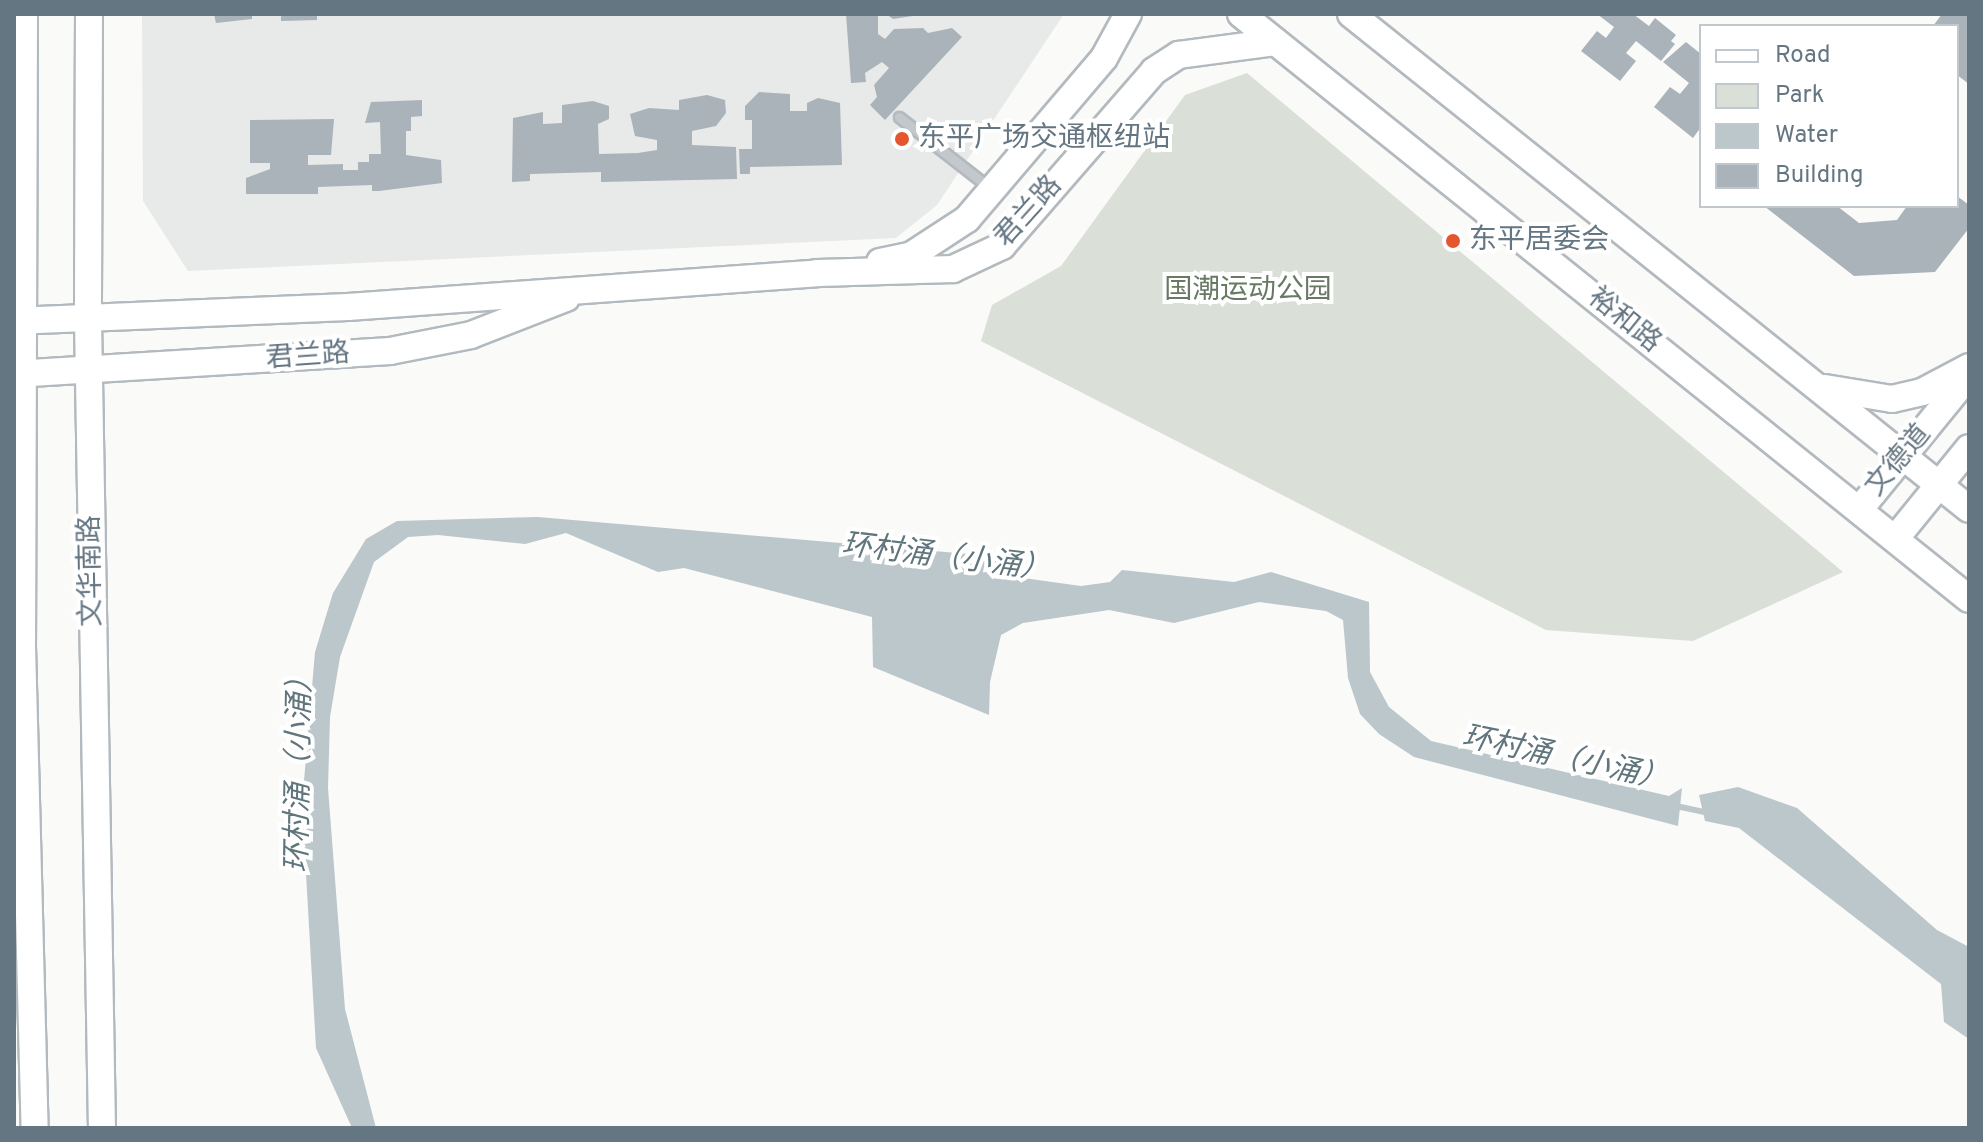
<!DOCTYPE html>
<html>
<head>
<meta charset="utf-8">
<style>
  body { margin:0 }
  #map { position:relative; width:1983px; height:1142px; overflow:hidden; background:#fafaf8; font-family:Overpass,"Noto Sans SC",sans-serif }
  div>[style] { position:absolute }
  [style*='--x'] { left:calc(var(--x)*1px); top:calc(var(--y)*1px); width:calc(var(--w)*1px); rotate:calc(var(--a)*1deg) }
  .built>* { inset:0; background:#e8e9e9 }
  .green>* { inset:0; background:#dadfd7 }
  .water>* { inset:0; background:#bbc7cb }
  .stream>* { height:6px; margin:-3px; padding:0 3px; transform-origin:3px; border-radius:3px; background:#bbc7cb }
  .building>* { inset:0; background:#aab3b9 }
  .roads { filter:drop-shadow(2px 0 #b3babf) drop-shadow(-2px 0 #b3babf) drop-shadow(0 2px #b3babf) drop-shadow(0 -2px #b3babf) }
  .lane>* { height:9px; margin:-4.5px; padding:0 4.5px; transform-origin:4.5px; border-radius:4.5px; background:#c3c8cc }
  .secondary>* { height:26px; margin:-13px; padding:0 13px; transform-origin:13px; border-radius:13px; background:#fff }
  .dots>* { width:22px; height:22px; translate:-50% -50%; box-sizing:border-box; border:4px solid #fff; border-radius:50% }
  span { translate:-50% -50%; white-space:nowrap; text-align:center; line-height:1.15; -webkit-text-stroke:8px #fff; paint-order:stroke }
  .poi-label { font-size:28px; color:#657683 }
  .left { translate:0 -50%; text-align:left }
  .street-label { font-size:28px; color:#657683 }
  .park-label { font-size:28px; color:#687a64 }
  .water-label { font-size:30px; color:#60757c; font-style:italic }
  .frame { position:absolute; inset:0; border:16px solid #657683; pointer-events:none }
  .legend { position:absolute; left:1699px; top:24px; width:260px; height:184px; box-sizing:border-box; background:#fff; border:2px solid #c1c8cd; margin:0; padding:10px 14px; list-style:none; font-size:24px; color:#657683 }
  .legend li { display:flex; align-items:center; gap:16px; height:40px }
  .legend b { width:40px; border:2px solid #c1c8cd }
</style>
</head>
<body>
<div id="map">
  <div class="built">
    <i style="clip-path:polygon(142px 14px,1064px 14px,937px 205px,896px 238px,188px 271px,143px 201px)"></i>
  </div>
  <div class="green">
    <i style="clip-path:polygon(1247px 73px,1843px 572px,1693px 641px,1546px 630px,981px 341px,992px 305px,1061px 266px,1185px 95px)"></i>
  </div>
  <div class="water">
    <i style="clip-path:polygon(538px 517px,992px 556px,1016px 577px,1081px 586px,1110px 582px,1122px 570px,1234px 582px,1271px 572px,1369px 602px,1370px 672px,1389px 707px,1431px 741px,1669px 796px,1682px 788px,1678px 826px,1414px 757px,1379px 734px,1360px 714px,1348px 678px,1343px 620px,1326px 611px,1259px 602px,1174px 623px,1109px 610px,1023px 623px,1001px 635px,990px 682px,989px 715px,873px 667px,872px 617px,684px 568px,658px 572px,566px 533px,525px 544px,438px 535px,408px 537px,374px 562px,340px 657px,330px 717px,328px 788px,345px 1009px,376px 1128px,352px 1128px,316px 1048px,302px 804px,315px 652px,333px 593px,366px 539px,397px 521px)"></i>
    <i style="clip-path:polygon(1738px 787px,1797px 808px,1937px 930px,1969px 947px,1969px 1039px,1944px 1022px,1941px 984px,1739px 828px,1705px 821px,1699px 795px)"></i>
  </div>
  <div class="stream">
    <i style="--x:1676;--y:806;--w:33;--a:12"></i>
  </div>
  <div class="building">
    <i style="clip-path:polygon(214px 14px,252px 14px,252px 19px,216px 23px)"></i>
    <i style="clip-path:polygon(281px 14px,317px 14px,317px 20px,281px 21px)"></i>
    <i style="clip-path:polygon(846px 14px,878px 14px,878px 34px,885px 39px,894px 29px,923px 28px,928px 33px,952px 28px,962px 37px,885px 120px,870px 105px,877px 97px,874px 85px,889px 68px,882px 62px,865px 73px,866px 82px,851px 83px)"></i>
    <i style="clip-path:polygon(886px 14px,926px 14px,893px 19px)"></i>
    <i style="clip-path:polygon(1597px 14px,1633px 14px,1649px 26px,1655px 18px,1676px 35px,1671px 41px,1675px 44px,1661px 61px,1636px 41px,1626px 53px,1636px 61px,1620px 81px,1581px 51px,1597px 31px,1606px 38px,1614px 27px)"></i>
    <i style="clip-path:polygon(1942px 14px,1969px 14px,1969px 84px,1957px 75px,1957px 26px,1933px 26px)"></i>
    <i style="clip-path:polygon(1686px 42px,1701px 54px,1701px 127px,1693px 138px,1654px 107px,1670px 87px,1680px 94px,1689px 83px,1663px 62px)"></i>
    <i style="clip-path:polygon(759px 92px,790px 94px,790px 111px,807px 111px,807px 103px,818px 98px,840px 103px,842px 165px,750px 167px,750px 174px,740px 174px,739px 149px,752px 149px,752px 120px,745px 120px,745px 106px)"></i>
    <i style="clip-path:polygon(707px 95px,725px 100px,726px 113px,716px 126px,692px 131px,692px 145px,736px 147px,737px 179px,601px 182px,601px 172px,530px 174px,530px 181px,512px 182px,513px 118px,543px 112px,543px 124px,562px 123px,562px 105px,593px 101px,609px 106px,609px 119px,598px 124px,599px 154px,638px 153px,657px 150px,657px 140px,635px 136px,630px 114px,649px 108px,679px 110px,679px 100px)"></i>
    <i style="clip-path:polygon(422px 100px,422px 116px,411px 117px,411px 131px,406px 131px,406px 155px,441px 160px,442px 183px,379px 191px,372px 191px,372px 185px,318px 187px,318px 194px,246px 194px,246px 178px,270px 169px,270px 163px,250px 163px,250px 120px,334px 119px,331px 155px,308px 155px,308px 165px,343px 164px,343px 170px,358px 170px,358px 162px,369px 162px,369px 154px,381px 154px,380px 122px,365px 123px,371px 102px)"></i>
    <i style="clip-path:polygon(1957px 196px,1969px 205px,1969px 228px,1935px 272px,1854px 276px,1764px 206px,1837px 206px,1859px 223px,1897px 220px,1907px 206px,1957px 206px)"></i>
  </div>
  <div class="roads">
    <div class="lane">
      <i style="--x:899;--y:117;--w:117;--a:38"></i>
    </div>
    <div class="secondary">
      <i style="--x:24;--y:14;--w:632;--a:90.18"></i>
      <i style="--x:22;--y:646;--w:482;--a:88.5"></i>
      <i style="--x:89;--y:14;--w:306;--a:90.2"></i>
      <i style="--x:88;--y:320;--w:808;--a:89.01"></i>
      <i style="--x:1241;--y:14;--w:934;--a:38.78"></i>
      <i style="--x:1351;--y:14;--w:792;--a:38.69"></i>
      <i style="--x:880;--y:262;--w:33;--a:-12"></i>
      <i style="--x:912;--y:255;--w:66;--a:-33.2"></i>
      <i style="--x:967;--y:219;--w:211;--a:-49.6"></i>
      <i style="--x:1104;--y:58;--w:50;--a:-61.4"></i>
      <i style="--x:14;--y:321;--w:334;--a:-2.4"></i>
      <i style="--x:348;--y:307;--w:470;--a:-4.1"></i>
      <i style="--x:817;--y:273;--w:136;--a:-1.7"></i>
      <i style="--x:953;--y:269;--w:54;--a:-25.1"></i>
      <i style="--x:1002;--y:246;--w:232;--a:-49"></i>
      <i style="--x:1154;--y:71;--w:30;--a:-33"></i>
      <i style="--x:1179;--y:55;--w:97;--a:-7.7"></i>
      <i style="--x:14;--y:374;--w:377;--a:-3.5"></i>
      <i style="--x:390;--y:351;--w:83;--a:-11.2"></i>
      <i style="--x:471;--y:335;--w:102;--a:-21.3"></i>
      <i style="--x:1825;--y:388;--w:68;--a:9.3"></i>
      <i style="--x:1892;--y:399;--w:31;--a:-13"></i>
      <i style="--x:1922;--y:392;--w:53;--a:-28"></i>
      <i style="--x:1859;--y:510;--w:174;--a:-50.8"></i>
      <i style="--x:1895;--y:539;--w:117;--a:-50.9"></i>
    </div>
  </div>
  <div class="dots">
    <i style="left:902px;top:139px;background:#e4572e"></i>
    <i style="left:1453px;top:241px;background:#e4572e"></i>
  </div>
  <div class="poi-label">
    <span class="left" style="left:918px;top:139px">东平广场交通枢纽站</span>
    <span class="left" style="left:1469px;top:241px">东平居委会</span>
  </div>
  <div class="street-label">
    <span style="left:1029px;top:212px;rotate:-48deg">君兰路</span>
    <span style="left:1624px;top:321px;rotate:39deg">裕和路</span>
    <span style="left:308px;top:357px;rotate:-4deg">君兰路</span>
    <span style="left:1899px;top:461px;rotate:-50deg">文德道</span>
    <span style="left:92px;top:571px;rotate:-91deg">文华南路</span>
  </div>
  <div class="park-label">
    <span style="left:1248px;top:291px">国潮运动公园</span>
  </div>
  <div class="water-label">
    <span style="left:946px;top:559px;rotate:7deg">环村涌（小涌）</span>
    <span style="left:1565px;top:760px;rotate:12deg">环村涌（小涌）</span>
    <span style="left:301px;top:768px;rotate:-89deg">环村涌（小涌）</span>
  </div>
  <div class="frame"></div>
  <ul class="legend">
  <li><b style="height:10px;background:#fff"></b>Road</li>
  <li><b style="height:22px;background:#dadfd7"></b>Park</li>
  <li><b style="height:22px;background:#bbc7cb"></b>Water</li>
  <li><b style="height:22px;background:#aab3b9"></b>Building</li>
  </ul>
</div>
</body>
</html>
